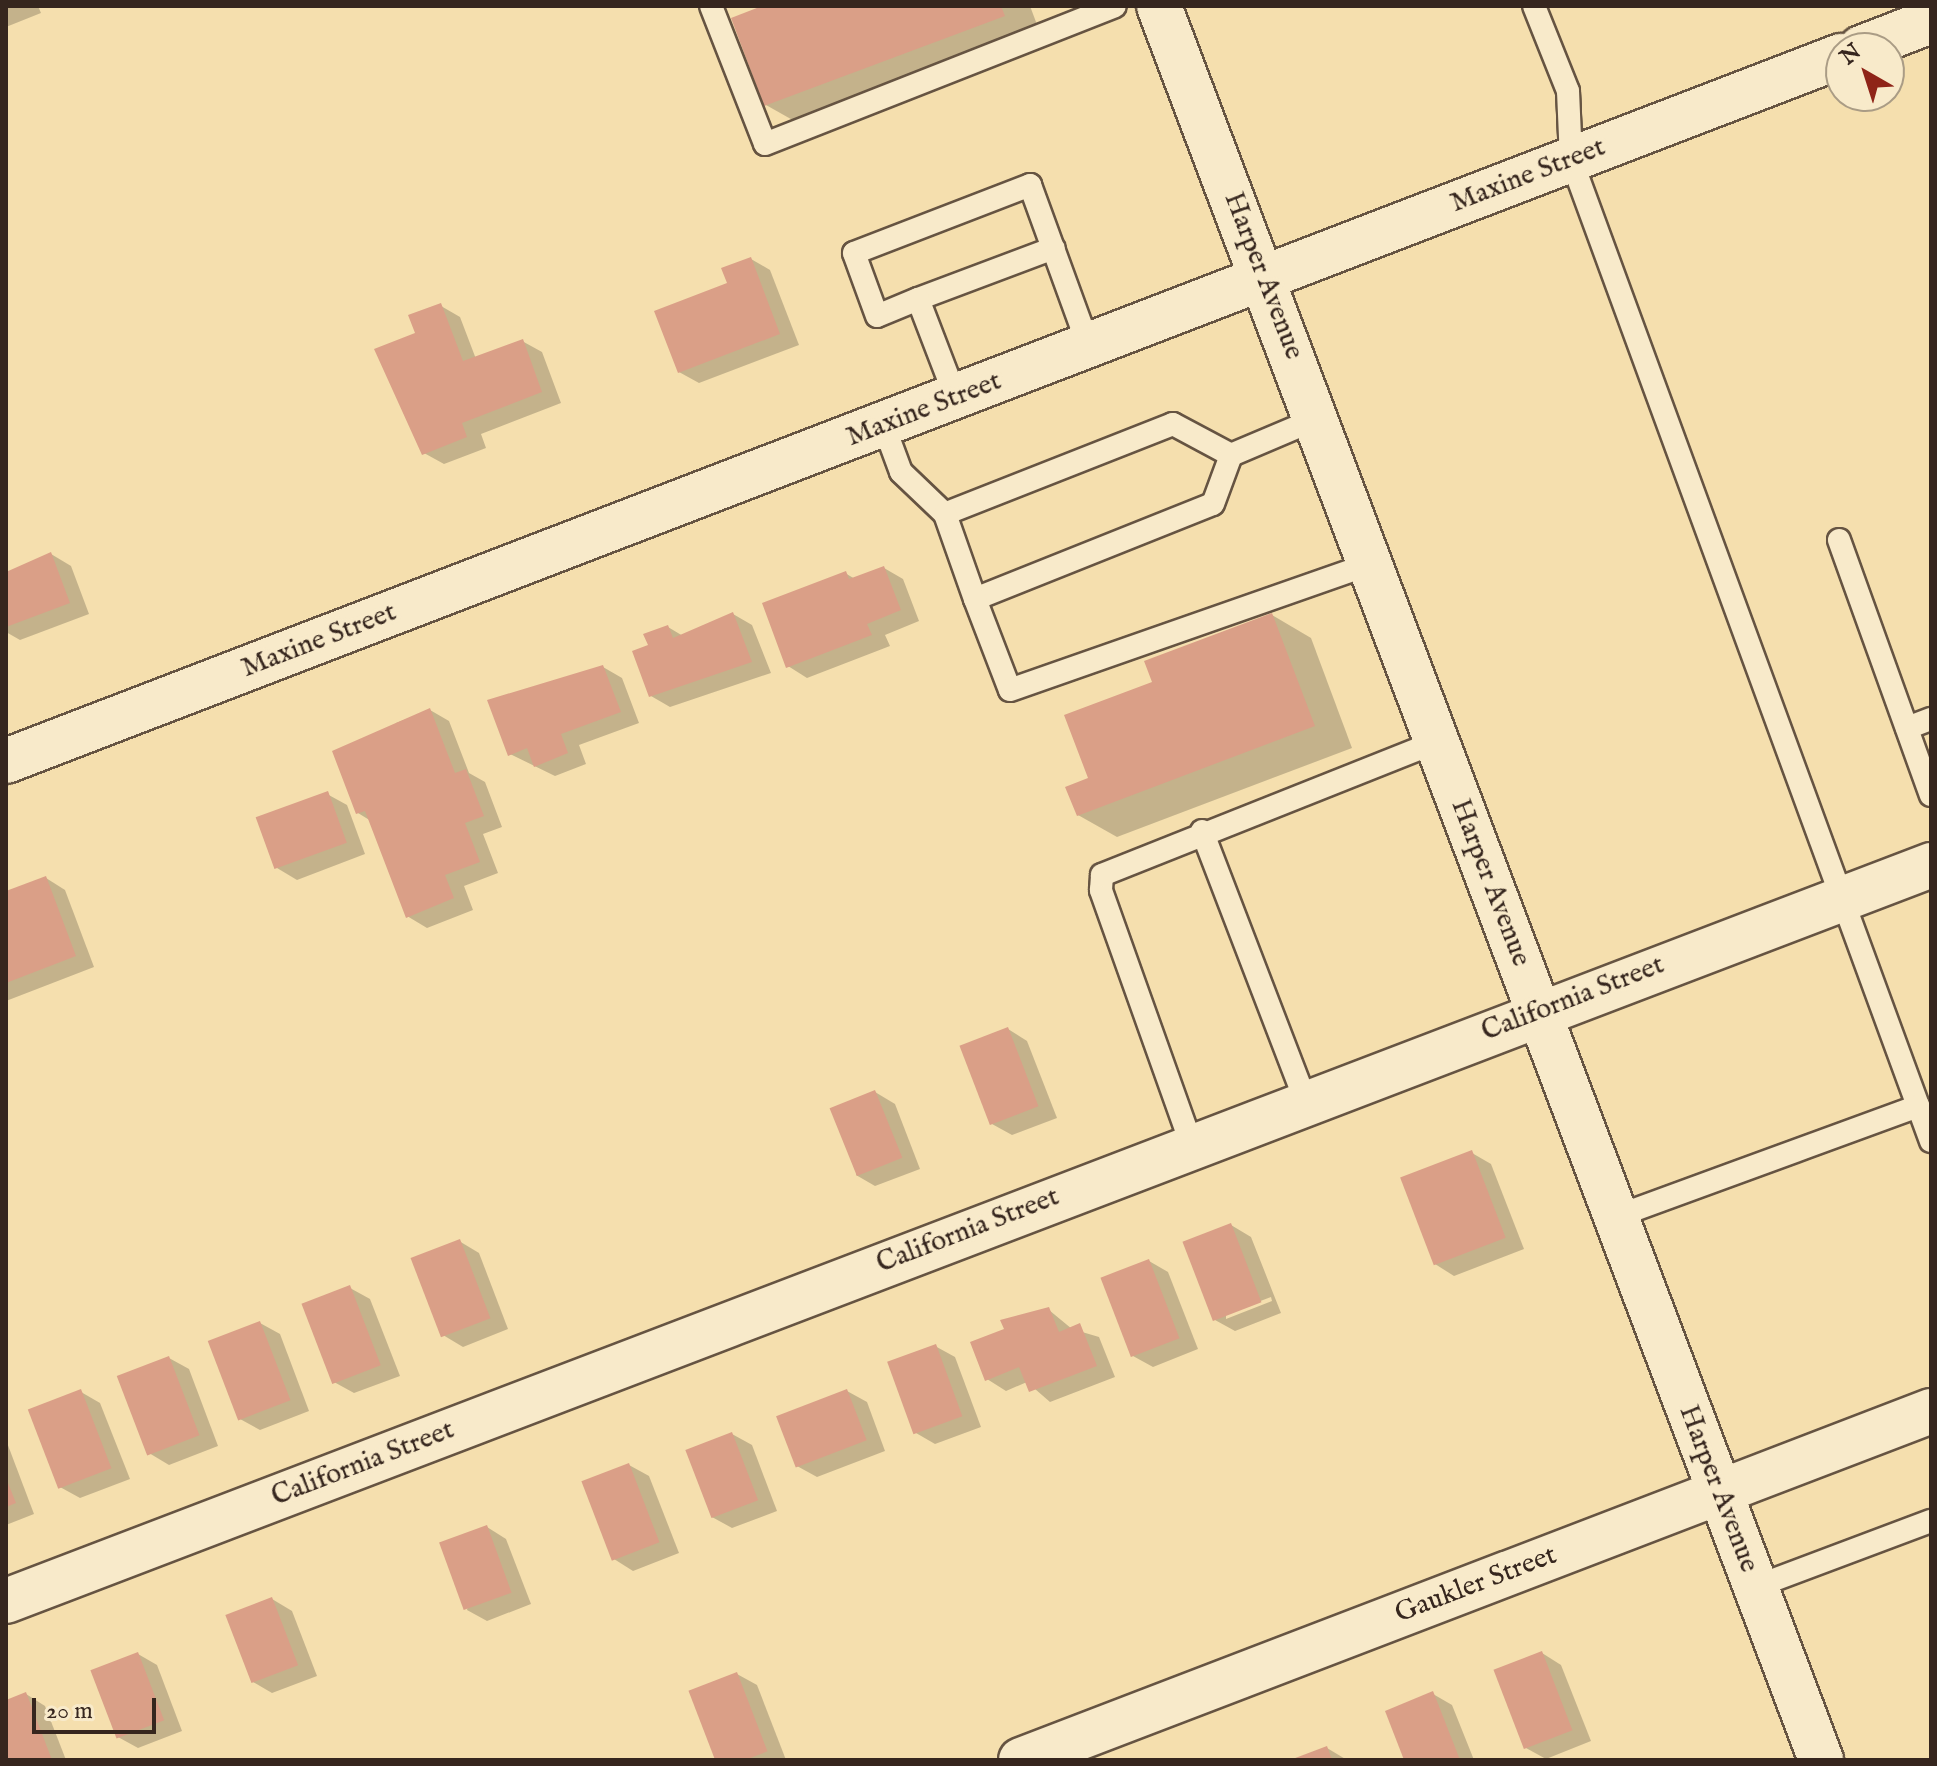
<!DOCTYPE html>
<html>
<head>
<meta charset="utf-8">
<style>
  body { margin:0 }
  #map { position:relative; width:1937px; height:1766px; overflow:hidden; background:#f5dfae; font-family:"IM FELL English",serif }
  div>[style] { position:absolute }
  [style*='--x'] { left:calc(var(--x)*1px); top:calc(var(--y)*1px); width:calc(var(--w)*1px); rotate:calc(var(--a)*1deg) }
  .shadow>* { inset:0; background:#0003 }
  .building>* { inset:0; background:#da9f87; transform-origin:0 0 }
  .roads { filter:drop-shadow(2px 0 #665442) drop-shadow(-2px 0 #665442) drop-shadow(0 2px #665442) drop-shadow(0 -2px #665442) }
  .service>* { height:22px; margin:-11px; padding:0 11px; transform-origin:11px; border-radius:11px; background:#f8eaca }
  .minor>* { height:44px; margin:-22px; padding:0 22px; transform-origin:22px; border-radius:22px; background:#f8eaca }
  .secondary>* { height:44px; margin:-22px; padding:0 22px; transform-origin:22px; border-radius:22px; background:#f8eaca }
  span { translate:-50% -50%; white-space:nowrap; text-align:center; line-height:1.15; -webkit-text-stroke:8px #f8eaca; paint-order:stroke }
  .street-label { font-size:28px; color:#36261e }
  .frame { position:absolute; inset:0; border:8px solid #36261e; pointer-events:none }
  .north { position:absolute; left:1825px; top:32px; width:80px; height:80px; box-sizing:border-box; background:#f8eaca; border:2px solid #aa9c85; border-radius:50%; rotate:321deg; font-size:22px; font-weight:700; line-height:32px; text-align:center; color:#36261e }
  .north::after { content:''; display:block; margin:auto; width:28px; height:36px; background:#8f2418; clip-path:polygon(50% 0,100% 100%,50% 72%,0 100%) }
  .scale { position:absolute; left:32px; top:1698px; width:124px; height:36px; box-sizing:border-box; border:4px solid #36261e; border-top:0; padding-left:10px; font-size:24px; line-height:28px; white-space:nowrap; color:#36261e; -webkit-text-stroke:6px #f8eaca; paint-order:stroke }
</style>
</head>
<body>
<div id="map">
  <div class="shadow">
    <i style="clip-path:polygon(6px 6px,38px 6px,41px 13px,6px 27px)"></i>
    <i style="clip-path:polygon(768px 6px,1030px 6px,1042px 38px,805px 127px,766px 105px)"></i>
    <i style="clip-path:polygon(751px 259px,770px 270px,799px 345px,699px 383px,679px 372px)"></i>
    <i style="clip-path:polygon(441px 306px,460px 317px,476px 359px,522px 341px,542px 352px,561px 403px,481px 434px,486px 448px,444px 464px,424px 453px,376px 350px,418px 334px)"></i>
    <i style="clip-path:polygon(51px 554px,71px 566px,89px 614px,20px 640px,6px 632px,6px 573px)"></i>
    <i style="clip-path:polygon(884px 568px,903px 579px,919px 621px,885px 635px,890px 646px,807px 678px,788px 666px,845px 573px,855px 579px)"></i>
    <i style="clip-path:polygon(733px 614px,752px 625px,771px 673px,670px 707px,651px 696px,650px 647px,668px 627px,683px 636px)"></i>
    <i style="clip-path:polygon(1272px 615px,1311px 638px,1352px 748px,1117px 837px,1078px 815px,1090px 779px)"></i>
    <i style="clip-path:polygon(603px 667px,622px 678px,639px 723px,579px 745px,586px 764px,555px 776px,510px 754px)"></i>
    <i style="clip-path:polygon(430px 710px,449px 721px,469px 773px,485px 782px,502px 827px,483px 834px,498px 873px,464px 886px,473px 910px,427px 928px,407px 916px,371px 821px,358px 813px,396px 723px)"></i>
    <i style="clip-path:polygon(327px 794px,347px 805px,365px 854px,297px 880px,277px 868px)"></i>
    <i style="clip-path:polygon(46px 878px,65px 890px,94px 967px,6px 1001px,6px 894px)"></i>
    <i style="clip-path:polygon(1008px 1029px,1027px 1041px,1057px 1118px,1012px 1135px,992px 1124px)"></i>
    <i style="clip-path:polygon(875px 1092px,895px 1104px,920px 1169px,875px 1186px,856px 1175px)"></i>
    <i style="clip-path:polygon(1472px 1153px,1491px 1164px,1524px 1249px,1454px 1276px,1435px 1264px)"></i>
    <i style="clip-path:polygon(evenodd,1231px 1225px,1251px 1237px,1281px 1313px,1235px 1331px,1215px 1320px,1231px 1225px,1271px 1297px,1272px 1301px,1226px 1319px,1226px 1314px,1271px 1297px)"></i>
    <i style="clip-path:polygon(459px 1241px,479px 1253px,508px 1329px,463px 1347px,443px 1335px)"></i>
    <i style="clip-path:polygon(1149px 1261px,1168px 1272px,1198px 1349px,1153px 1367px,1133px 1356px)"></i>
    <i style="clip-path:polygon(350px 1288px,370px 1299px,400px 1376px,354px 1393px,334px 1382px)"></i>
    <i style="clip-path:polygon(1049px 1310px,1072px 1329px,1099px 1337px,1115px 1377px,1050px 1402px,1027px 1382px,1006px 1391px,987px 1379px,1006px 1330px)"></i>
    <i style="clip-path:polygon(260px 1323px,280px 1334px,309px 1411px,260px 1430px,240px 1419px)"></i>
    <i style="clip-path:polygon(935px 1346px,955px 1357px,981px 1427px,935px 1444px,916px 1433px)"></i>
    <i style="clip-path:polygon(169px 1358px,189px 1369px,218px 1446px,169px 1465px,149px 1453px)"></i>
    <i style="clip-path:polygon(847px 1391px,867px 1402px,885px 1451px,817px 1477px,797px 1466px)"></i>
    <i style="clip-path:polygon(81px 1392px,100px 1403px,130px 1479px,80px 1498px,60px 1487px)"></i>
    <i style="clip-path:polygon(732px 1434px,752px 1445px,777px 1511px,732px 1528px,712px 1517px)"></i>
    <i style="clip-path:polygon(6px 1440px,34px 1514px,6px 1525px)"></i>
    <i style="clip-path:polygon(629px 1465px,649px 1476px,679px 1553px,633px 1571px,614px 1559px)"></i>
    <i style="clip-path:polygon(487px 1527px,506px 1539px,531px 1604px,487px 1621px,467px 1610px)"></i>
    <i style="clip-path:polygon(272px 1599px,292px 1611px,317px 1676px,272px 1693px,253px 1682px)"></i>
    <i style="clip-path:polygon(1542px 1653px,1561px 1665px,1591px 1741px,1546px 1759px,1526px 1748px)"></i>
    <i style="clip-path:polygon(138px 1654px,157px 1665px,182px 1731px,138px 1748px,118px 1737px)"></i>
    <i style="clip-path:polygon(737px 1674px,757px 1685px,786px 1760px,718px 1760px,691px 1692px)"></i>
    <i style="clip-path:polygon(26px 1694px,45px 1706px,66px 1760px,6px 1760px,6px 1702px)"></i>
    <i style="clip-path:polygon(1433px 1694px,1452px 1705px,1474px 1760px,1406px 1760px)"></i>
    <i style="clip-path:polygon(1327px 1748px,1347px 1760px,1295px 1760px)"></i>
  </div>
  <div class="building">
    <i style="clip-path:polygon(762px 6px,1001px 6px,1005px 16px,764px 106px,731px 18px)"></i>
    <i style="clip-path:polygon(751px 257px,780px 334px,678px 373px,654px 311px,727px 283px,721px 268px)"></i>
    <i style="clip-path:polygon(441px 303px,463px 361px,523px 339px,542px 392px,462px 423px,467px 437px,422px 455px,374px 349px,415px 333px,408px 315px)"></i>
    <i style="clip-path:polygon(51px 552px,70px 603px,6px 627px,6px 572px)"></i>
    <i style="clip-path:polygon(884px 566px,901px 610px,867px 624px,872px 635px,786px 668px,762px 603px,846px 571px,849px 579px)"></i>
    <i style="clip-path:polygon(733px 612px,752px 662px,649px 697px,632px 651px,648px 645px,643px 634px,668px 625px,673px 638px)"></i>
    <i style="clip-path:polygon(1272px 613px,1315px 726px,1077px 816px,1065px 787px,1088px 778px,1064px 715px,1152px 682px,1144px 661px)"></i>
    <i style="clip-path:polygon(603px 665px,621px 712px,561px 734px,568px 753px,534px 767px,527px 748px,508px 756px,487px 700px)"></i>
    <i style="clip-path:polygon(430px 708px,455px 773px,466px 769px,484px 816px,465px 823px,480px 862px,445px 875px,454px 898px,406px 918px,365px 811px,356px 814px,332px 751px)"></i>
    <i style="left:328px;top:791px;width:55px;height:77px;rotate:70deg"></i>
    <i style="clip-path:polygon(46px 876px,76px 956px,6px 983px,6px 891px)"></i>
    <i style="left:1008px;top:1027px;width:85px;height:52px;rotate:69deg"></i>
    <i style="left:875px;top:1090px;width:73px;height:49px;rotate:68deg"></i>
    <i style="left:1472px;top:1150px;width:94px;height:77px;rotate:69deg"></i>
    <i style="left:1231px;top:1223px;width:85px;height:52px;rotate:69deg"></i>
    <i style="left:460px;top:1239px;width:85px;height:53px;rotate:69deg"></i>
    <i style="left:1149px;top:1259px;width:85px;height:52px;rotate:69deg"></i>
    <i style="left:350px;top:1285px;width:86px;height:52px;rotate:69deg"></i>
    <i style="clip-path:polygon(1049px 1307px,1059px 1332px,1080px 1323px,1097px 1366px,1029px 1392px,1019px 1367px,985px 1381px,970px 1342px,1004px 1329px,1000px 1320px)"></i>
    <i style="left:260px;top:1321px;width:85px;height:56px;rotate:69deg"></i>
    <i style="left:936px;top:1344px;width:77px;height:52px;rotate:70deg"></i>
    <i style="left:169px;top:1356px;width:85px;height:56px;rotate:69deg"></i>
    <i style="left:81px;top:1389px;width:85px;height:57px;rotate:69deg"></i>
    <i style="left:847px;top:1389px;width:55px;height:76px;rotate:69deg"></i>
    <i style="left:732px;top:1432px;width:73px;height:50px;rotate:69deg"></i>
    <i style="left:629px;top:1463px;width:85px;height:51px;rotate:69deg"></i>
    <i style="clip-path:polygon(6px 1478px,16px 1503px,6px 1507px)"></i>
    <i style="left:487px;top:1525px;width:72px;height:51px;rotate:70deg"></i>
    <i style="left:272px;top:1597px;width:73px;height:50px;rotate:69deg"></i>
    <i style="left:1542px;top:1651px;width:85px;height:52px;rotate:69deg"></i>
    <i style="left:138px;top:1652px;width:73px;height:51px;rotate:69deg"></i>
    <i style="left:737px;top:1672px;width:85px;height:52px;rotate:69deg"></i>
    <i style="clip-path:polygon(1433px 1691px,1460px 1760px,1404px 1760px,1385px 1711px)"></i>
    <i style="clip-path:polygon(26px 1692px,52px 1760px,6px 1760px,6px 1700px)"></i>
    <i style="clip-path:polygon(1327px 1746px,1332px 1760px,1290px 1760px)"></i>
  </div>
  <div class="roads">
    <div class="service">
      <i style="--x:711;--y:6;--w:148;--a:68.6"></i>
      <i style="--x:765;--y:144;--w:376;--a:-21.5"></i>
      <i style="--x:1534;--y:6;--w:92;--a:68.2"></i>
      <i style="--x:1568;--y:91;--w:68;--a:87.5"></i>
      <i style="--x:1571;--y:159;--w:1046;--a:69.87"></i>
      <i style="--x:918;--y:299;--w:145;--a:-20.6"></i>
      <i style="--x:956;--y:398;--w:106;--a:-111"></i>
      <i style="--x:918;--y:299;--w:44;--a:157.5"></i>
      <i style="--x:877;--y:316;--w:67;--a:-110.1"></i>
      <i style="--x:854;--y:253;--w:189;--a:-21.1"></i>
      <i style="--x:1030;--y:185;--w:172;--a:70"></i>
      <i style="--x:884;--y:426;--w:49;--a:69.7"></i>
      <i style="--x:901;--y:472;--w:61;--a:43.7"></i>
      <i style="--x:1231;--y:455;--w:66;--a:-151.9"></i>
      <i style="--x:1173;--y:424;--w:245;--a:158.5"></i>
      <i style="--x:945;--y:514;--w:90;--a:70.6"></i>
      <i style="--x:975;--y:599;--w:256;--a:-21.8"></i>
      <i style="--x:1213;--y:504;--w:52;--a:-69.8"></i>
      <i style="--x:1231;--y:455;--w:92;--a:-23"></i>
      <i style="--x:1839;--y:540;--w:271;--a:70.2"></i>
      <i style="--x:975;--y:599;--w:97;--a:69"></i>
      <i style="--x:1010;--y:690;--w:381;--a:-19.3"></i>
      <i style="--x:1907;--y:728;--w:26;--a:-21"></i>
      <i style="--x:1202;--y:831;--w:290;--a:69"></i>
      <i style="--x:1192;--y:1146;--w:272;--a:-109.6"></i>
      <i style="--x:1101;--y:890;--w:15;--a:-86"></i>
      <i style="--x:1102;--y:875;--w:360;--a:-21.7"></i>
      <i style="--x:1615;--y:1217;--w:323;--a:-20.1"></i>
      <i style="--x:1755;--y:1587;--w:188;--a:-20.6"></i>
    </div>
    <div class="minor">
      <i style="--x:1861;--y:48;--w:75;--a:-21.1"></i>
      <i style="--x:6;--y:761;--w:1966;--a:-21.02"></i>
      <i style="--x:6;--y:1601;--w:2061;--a:-20.92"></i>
      <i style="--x:1021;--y:1760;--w:975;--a:-20.98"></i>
    </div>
    <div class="secondary">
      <i style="--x:1159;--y:6;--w:1875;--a:69.32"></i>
    </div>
  </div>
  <div class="street-label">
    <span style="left:1528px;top:176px;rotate:-21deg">Maxine Street</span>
    <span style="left:1263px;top:276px;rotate:69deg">Harper Avenue</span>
    <span style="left:924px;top:410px;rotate:-21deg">Maxine Street</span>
    <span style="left:319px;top:641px;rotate:-21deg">Maxine Street</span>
    <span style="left:1490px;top:883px;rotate:69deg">Harper Avenue</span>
    <span style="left:1573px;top:999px;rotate:-21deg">California Street</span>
    <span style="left:968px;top:1231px;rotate:-21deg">California Street</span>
    <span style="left:363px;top:1464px;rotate:-21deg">California Street</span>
    <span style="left:1718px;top:1489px;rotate:69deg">Harper Avenue</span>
    <span style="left:1476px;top:1585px;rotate:-21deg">Gaukler Street</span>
  </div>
  <div class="frame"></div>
  <div class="north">N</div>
  <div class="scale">20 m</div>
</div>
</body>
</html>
